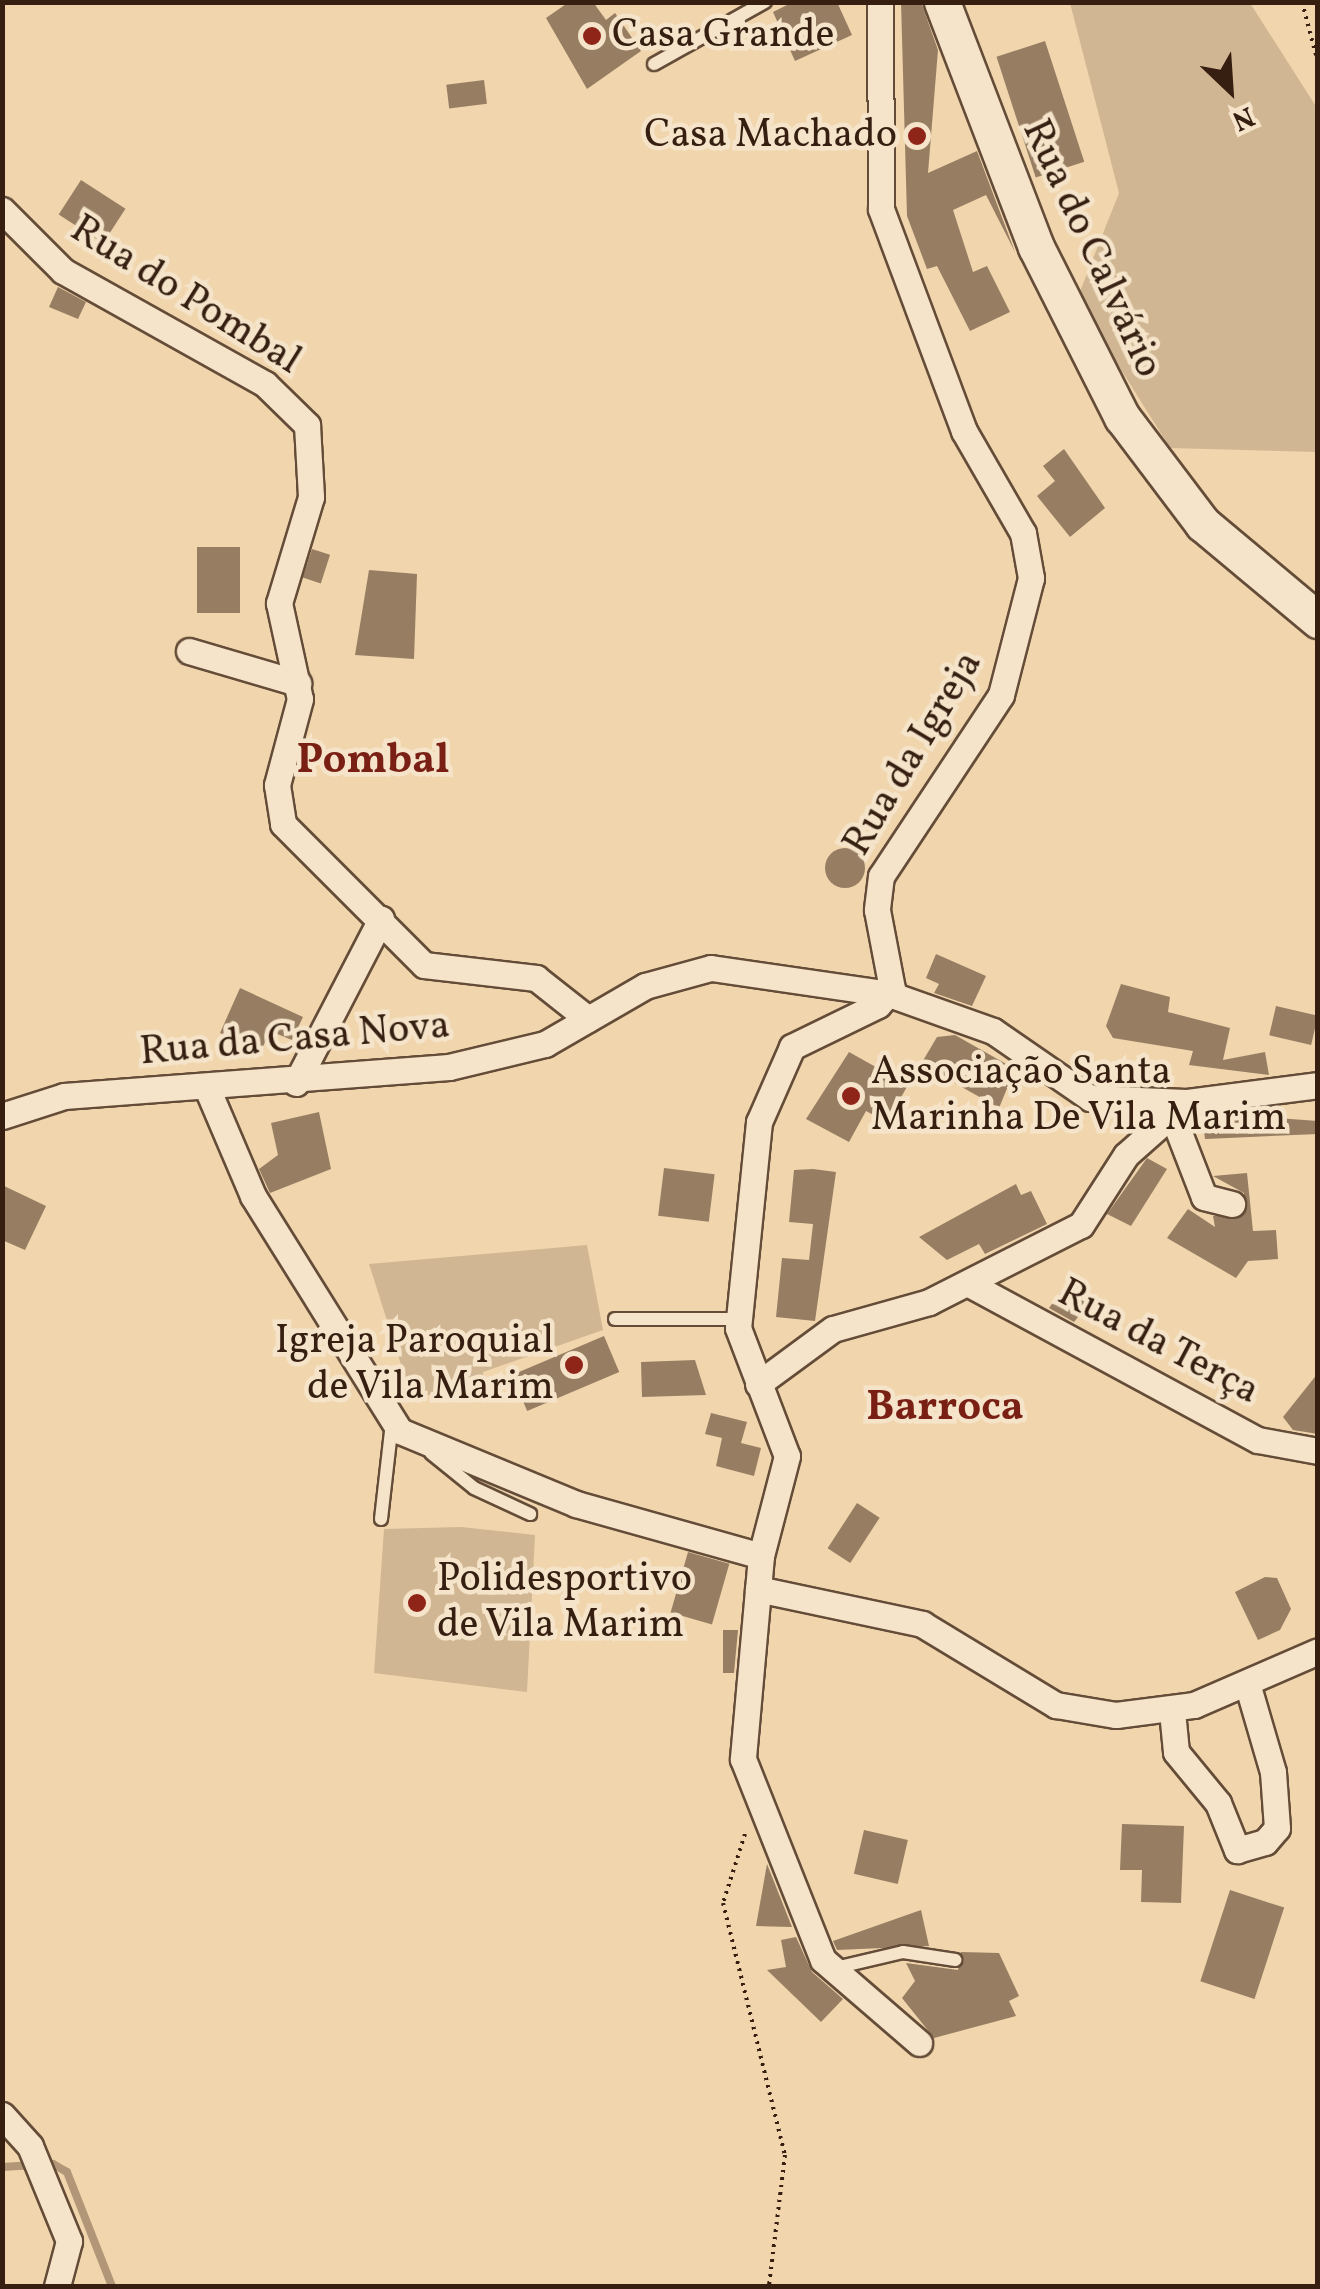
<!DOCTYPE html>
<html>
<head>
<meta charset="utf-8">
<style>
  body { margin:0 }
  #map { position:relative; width:1320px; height:2289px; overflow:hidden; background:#f0d5ad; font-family:Vollkorn,serif }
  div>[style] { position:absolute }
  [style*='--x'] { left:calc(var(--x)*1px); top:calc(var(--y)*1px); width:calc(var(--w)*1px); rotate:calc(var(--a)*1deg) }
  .green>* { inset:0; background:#d0b692 }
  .stream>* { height:8px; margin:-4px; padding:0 4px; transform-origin:4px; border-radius:4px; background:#b19778 }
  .building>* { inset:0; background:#977e62; transform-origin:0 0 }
  .round { border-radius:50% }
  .path>* { height:4px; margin-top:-2px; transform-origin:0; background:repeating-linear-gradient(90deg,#361f11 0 2.5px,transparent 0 7.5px) }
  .roads { filter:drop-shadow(2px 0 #644c38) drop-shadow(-2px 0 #644c38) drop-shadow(0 2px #644c38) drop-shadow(0 -2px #644c38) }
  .lane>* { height:12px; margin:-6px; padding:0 6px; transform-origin:6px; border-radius:6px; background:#f5e4ca }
  .street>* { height:25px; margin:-12.5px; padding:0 12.5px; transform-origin:12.5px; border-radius:12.5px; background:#f5e4ca }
  .secondary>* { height:35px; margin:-17.5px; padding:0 17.5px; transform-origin:17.5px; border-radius:17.5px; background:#f5e4ca }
  .dots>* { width:28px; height:28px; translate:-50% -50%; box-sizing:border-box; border:5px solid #f5e4ca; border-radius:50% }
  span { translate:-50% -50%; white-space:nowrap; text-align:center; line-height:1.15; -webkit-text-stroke:9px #f5e4ca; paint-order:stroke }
  .poi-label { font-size:40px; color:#361f11 }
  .left { translate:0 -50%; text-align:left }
  .right { translate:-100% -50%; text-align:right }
  .street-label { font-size:40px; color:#361f11 }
  .neighbourhood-label { font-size:42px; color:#7a1f14; font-weight:700 }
  .frame { position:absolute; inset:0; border:5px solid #361f11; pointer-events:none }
  .north { position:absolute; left:1180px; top:40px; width:100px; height:100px; -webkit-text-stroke:8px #f5e4ca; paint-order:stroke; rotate:155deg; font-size:28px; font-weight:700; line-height:40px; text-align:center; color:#361f11 }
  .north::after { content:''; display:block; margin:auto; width:35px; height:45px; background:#361f11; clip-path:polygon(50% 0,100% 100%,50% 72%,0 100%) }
</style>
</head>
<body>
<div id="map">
  <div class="green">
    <i style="clip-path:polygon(1070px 3px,1250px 3px,1317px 108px,1317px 452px,1170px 448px,1077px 299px,1119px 193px)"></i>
    <i style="clip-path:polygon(587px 1245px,603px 1330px,483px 1372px,484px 1382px,412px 1399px,369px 1264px)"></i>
    <i style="clip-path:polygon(461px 1527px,535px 1535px,527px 1692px,374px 1673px,384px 1529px)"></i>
  </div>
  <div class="stream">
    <i style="--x:2;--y:2167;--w:51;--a:-3.4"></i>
    <i style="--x:53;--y:2164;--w:16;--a:30"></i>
    <i style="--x:67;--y:2172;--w:123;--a:68.5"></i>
  </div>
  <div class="building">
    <i style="clip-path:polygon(569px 2px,593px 2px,606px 20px,615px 13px,641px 51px,587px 89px,546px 18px)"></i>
    <i style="clip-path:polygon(793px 2px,837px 2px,852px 35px,795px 61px,773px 12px)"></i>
    <i style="clip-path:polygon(901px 2px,921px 2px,938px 50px,928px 173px,977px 151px,1015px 252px,986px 195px,953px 210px,973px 272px,987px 266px,1010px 312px,970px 331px,937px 266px,927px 269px,907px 216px)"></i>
    <i style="left:1045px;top:41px;width:127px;height:51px;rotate:72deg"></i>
    <i style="left:484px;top:80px;width:24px;height:38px;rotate:83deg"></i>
    <i style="left:81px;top:180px;width:53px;height:41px;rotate:33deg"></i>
    <i style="clip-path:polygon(58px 287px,86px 302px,78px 319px,49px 307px)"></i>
    <i style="clip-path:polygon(1064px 449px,1105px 508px,1070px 537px,1037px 496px,1055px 481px,1043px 466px)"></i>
    <i style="left:197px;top:547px;width:43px;height:66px"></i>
    <i style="left:312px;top:549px;width:19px;height:30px;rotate:18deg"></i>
    <i style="clip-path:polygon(369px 570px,417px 574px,414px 659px,355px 655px)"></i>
    <i class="round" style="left:825px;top:848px;width:40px;height:40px"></i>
    <i style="clip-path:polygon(936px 954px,986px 976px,972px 1006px,934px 993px,939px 984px,926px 978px)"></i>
    <i style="clip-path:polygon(1121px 984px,1170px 997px,1168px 1012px,1230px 1028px,1223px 1060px,1265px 1052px,1269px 1075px,1189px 1065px,1193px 1051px,1113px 1038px,1106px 1026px)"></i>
    <i style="clip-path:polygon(240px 988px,303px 1017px,292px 1040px,270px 1031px,261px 1051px,220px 1033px)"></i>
    <i style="left:1276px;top:1006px;width:43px;height:30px;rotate:13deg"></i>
    <i style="clip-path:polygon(955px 1035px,1015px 1069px,999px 1108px,921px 1064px,937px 1037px)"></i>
    <i style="clip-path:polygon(849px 1052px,908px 1085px,887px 1122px,866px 1111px,849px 1142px,806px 1119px)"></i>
    <i style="clip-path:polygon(319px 1112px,331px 1169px,270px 1193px,259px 1169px,278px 1155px,271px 1123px)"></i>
    <i style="clip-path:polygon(1223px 1114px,1318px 1121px,1318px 1134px,1205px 1139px,1202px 1116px)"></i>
    <i style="clip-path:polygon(1147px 1158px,1167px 1169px,1131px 1226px,1107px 1214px)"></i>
    <i style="left:664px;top:1168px;width:51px;height:48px;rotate:7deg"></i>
    <i style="clip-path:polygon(813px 1169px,836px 1172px,815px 1321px,776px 1317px,782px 1258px,809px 1260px,813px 1224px,789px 1222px,794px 1170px)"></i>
    <i style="clip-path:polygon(1247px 1173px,1253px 1231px,1276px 1230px,1278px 1259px,1248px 1261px,1236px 1278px,1167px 1238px,1188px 1209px,1215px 1227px,1213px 1216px,1243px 1216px,1244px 1193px,1213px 1176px)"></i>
    <i style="clip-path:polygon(1016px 1184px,1021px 1195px,1031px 1191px,1047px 1224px,985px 1254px,979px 1244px,947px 1260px,919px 1237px)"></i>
    <i style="clip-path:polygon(2px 1185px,46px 1206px,25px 1250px,2px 1240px)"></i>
    <i style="clip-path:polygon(1071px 1279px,1094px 1297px,1074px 1322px,1049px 1308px)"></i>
    <i style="left:604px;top:1336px;width:39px;height:100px;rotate:67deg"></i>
    <i style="clip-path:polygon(695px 1360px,706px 1395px,642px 1397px,641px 1362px)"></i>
    <i style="clip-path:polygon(1318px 1373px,1318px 1434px,1293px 1430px,1283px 1417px)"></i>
    <i style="clip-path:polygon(711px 1413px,747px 1422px,741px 1443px,761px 1448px,754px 1476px,716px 1466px,722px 1438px,705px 1434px)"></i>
    <i style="left:857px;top:1503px;width:27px;height:54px;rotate:33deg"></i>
    <i style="left:688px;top:1552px;width:43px;height:63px;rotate:16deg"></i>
    <i style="clip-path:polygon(1265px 1577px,1277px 1578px,1291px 1609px,1280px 1630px,1258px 1640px,1235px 1592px)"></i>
    <i style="clip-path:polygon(723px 1630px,738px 1630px,734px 1673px,723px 1673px)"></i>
    <i style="clip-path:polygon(1122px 1824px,1184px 1826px,1181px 1903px,1141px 1902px,1142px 1870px,1120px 1870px)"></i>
    <i style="left:864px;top:1830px;width:45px;height:45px;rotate:13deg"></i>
    <i style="clip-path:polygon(767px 1864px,792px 1927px,756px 1926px)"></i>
    <i style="left:1230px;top:1890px;width:57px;height:96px;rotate:18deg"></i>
    <i style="clip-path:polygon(921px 1910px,929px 1946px,837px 1950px,833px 1941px)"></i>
    <i style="clip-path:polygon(796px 1937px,812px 1972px,843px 1999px,821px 2022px,767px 1970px,786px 1967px,781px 1940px)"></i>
    <i style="clip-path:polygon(961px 1952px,999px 1953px,1019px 1996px,1009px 2001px,1016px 2016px,934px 2038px,902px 1998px,915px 1981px,906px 1963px,958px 1970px)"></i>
  </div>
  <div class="path">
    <i style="--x:1302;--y:2;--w:55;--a:75.2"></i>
    <i style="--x:745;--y:1834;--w:72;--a:107.7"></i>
    <i style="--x:723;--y:1903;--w:260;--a:76.2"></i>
    <i style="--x:785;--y:2155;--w:132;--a:97"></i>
  </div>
  <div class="roads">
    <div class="lane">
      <i style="--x:654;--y:64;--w:127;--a:-29.2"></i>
      <i style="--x:615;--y:1319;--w:123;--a:0"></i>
      <i style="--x:431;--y:1453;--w:55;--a:39.1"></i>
      <i style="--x:474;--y:1488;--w:62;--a:24.9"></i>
      <i style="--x:381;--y:1519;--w:97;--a:-83.5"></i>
      <i style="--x:835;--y:1968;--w:70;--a:-13.2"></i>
      <i style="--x:903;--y:1952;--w:53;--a:8.7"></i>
    </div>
    <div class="street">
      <i style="--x:880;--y:2;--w:207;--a:89.7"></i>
      <i style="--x:881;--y:209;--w:237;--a:69.5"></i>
      <i style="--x:964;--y:431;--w:118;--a:60"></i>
      <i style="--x:1023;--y:533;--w:46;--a:79.9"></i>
      <i style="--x:1031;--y:578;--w:121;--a:104.4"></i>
      <i style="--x:1001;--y:695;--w:217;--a:123.5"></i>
      <i style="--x:881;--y:876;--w:34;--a:97"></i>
      <i style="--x:877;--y:910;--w:80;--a:79.2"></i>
      <i style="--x:892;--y:989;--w:21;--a:131"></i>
      <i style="--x:878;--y:1005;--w:96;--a:154"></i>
      <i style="--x:792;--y:1047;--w:82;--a:113.7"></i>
      <i style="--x:759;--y:1122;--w:207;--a:95.8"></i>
      <i style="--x:738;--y:1328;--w:137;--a:69.1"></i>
      <i style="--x:787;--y:1456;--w:103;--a:104.6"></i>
      <i style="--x:761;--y:1556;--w:204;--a:95.1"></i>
      <i style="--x:743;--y:1759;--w:216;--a:68.3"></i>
      <i style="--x:823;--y:1960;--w:127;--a:40.8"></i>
      <i style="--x:2;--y:210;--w:86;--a:45"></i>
      <i style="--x:63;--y:271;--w:231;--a:29.2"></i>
      <i style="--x:265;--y:384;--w:59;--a:44.3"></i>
      <i style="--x:307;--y:425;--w:72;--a:86.8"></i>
      <i style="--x:311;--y:497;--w:111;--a:106.8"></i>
      <i style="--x:279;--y:603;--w:98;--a:77.7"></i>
      <i style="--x:300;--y:699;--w:89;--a:105"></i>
      <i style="--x:277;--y:785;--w:39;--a:81"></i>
      <i style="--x:283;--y:824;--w:199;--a:45"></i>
      <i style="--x:424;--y:965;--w:113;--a:6.6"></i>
      <i style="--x:536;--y:978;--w:66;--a:38.3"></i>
      <i style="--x:189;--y:651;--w:114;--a:16.4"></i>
      <i style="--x:296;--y:1083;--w:185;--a:-62.6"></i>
      <i style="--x:207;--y:1088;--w:117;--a:66.9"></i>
      <i style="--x:253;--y:1196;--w:277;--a:58"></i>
      <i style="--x:400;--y:1431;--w:191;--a:22.5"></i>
      <i style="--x:576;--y:1504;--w:192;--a:15.7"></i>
      <i style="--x:1171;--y:1112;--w:91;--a:68.8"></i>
      <i style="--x:1204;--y:1197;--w:29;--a:14"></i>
      <i style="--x:2;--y:1116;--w:65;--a:-17.9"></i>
      <i style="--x:64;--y:1096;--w:386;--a:-4.3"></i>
      <i style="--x:449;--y:1067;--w:99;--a:-13.5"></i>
      <i style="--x:545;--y:1044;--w:116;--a:-30.1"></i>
      <i style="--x:645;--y:986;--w:68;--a:-15.3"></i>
      <i style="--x:711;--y:968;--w:180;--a:8.3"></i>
      <i style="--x:889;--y:994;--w:110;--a:19.6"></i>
      <i style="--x:993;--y:1031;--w:118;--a:34.6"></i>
      <i style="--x:1090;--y:1098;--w:96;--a:2.4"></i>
      <i style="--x:969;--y:1284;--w:328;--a:28.4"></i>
      <i style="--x:1258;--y:1440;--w:61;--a:10.4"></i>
      <i style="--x:758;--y:1384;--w:93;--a:-36.3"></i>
      <i style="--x:833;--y:1329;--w:100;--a:-15.7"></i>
      <i style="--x:929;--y:1302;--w:170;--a:-26.9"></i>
      <i style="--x:1081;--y:1225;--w:83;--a:-57.3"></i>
      <i style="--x:1126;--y:1155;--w:80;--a:-41.5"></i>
      <i style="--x:1186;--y:1102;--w:133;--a:-7.3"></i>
      <i style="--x:758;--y:1589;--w:168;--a:12"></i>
      <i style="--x:922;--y:1624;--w:157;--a:31.2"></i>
      <i style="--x:1056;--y:1705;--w:61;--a:9.5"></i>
      <i style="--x:1116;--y:1715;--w:79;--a:-7.3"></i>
      <i style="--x:1194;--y:1705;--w:135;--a:-23.5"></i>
      <i style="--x:1172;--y:1711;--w:41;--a:84.4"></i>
      <i style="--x:1176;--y:1752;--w:66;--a:50.5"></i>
      <i style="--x:1218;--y:1803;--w:51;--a:68"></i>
      <i style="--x:1237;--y:1850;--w:29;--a:-16"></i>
      <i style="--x:1265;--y:1842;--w:18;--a:-49"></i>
      <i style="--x:1277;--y:1828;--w:56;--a:-94.1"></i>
      <i style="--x:1273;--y:1772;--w:93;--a:-106.3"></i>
      <i style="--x:2;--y:2115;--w:42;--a:47.9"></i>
      <i style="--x:30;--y:2146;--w:103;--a:67.7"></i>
      <i style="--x:69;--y:2241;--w:47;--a:104.9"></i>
    </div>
    <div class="secondary">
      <i style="--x:942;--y:2;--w:262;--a:69"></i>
      <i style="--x:1036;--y:247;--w:191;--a:63.2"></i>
      <i style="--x:1122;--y:417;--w:134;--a:52.9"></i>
      <i style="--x:1203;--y:524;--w:150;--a:39.9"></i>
    </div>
  </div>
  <div class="dots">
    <i style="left:592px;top:36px;background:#8f2418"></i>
    <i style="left:917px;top:136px;background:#8f2418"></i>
    <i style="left:851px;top:1096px;background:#8f2418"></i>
    <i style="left:574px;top:1365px;background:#8f2418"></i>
    <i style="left:417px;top:1603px;background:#8f2418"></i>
  </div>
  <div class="poi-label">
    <span class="left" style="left:612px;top:36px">Casa Grande</span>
    <span class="right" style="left:897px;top:136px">Casa Machado</span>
    <span class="left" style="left:871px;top:1096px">Associação Santa<br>Marinha De Vila Marim</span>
    <span class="right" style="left:554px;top:1365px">Igreja Paroquial<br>de Vila Marim</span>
    <span class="left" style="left:437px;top:1603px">Polidesportivo<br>de Vila Marim</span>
  </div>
  <div class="street-label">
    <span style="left:1091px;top:249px;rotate:65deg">Rua do Calvário</span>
    <span style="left:185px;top:296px;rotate:32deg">Rua do Pombal</span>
    <span style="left:914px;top:754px;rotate:-59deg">Rua da Igreja</span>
    <span style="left:295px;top:1040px;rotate:-5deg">Rua da Casa Nova</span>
    <span style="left:1158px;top:1343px;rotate:28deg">Rua da Terça</span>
  </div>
  <div class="neighbourhood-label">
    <span style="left:373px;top:762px">Pombal</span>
    <span style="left:945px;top:1409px">Barroca</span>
  </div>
  <div class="frame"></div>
  <div class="north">N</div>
</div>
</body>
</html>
